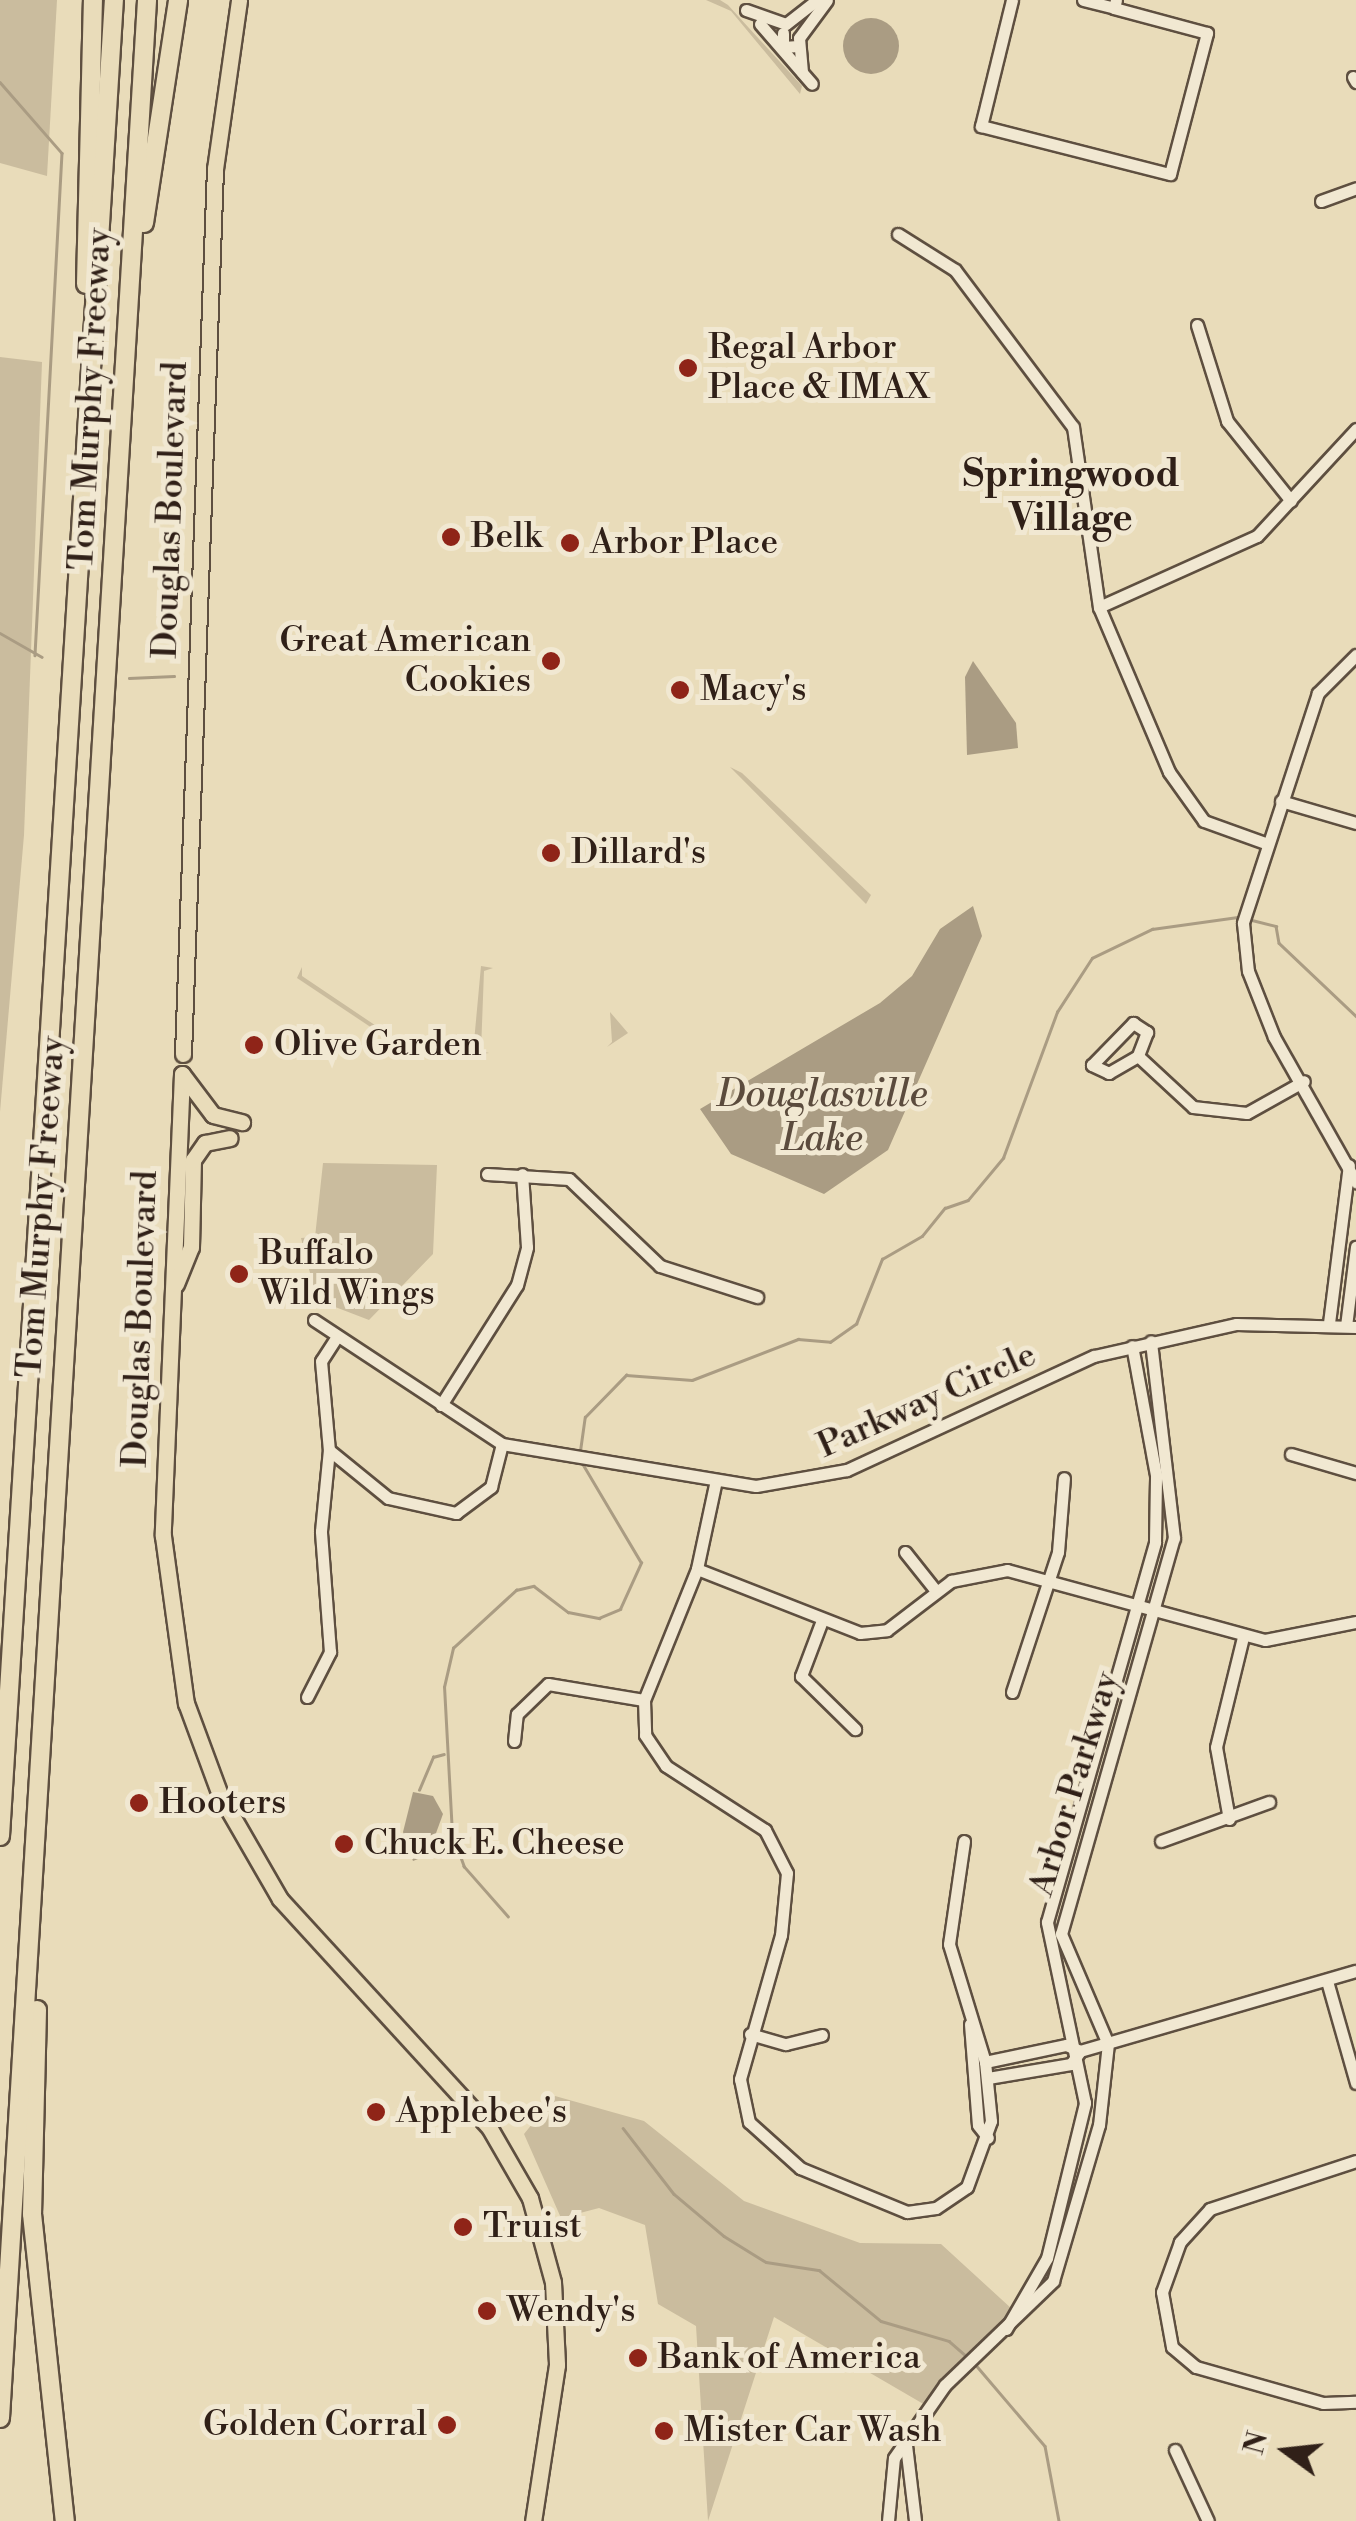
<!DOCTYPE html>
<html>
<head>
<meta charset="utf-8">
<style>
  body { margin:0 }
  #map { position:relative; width:1356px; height:2521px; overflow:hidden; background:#e9dcba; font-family:"Libre Bodoni",serif }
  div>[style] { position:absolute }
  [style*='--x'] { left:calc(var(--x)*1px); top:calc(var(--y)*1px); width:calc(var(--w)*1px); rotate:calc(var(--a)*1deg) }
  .green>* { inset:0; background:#cabc9e }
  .water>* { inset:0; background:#aa9c83 }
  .round { border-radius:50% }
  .stream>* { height:2.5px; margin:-1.25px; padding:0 1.25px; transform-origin:1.25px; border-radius:1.25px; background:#aa9c83 }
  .roads { filter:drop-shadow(2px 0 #5e4f40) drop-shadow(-2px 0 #5e4f40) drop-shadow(0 2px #5e4f40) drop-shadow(0 -2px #5e4f40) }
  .minor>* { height:11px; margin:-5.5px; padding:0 5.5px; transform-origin:5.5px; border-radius:5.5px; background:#f1e8d2 }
  .major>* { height:15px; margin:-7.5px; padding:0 7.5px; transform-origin:7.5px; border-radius:7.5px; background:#e9dcba }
  .highway>* { height:18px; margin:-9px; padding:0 9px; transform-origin:9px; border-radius:9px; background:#e9dcba }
  .dots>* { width:28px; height:28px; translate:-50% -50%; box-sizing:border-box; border:5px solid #f1e8d2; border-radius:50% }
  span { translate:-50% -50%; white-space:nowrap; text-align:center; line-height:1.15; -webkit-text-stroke:10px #f1e8d2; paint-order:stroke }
  .poi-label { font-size:35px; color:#302018 }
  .left { translate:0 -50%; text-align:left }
  .right { translate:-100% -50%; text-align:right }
  .street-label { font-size:35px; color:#302018 }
  .neighbourhood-label { font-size:38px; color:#302018; font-weight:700 }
  .water-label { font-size:38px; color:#5b4b3d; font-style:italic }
  .north { position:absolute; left:1236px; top:2401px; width:100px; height:100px; -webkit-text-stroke:8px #f1e8d2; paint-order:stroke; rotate:285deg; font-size:28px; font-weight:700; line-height:40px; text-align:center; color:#302018 }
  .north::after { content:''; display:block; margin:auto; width:35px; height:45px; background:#302018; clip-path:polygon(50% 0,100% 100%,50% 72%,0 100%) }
</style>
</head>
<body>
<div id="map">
  <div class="green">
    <i style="clip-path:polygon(0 0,57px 0,47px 176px,0 163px)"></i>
    <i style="clip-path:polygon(706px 0,720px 0,728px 5px,802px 86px,800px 94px,731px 11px)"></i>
    <i style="clip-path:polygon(0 357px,42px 362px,24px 835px,0 1112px)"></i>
    <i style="clip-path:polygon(730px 767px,742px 773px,871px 895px,866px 904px)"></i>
    <i style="clip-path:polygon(481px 966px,493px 968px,484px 971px,481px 1051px,489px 1053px,481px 1054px,474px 1042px)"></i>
    <i style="clip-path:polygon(302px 967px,302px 976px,406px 1046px,461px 1050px,408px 1052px,297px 978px)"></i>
    <i style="clip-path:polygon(610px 1012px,628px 1033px,607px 1047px,612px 1042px)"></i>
    <i style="clip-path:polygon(323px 1163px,437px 1165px,433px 1254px,369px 1320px,317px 1300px,301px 1238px,315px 1237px)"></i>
    <i style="clip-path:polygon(555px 2096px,644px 2121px,744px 2201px,860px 2243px,941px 2244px,1024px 2320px,932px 2409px,774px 2317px,708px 2521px,696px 2326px,658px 2304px,645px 2225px,599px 2208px,561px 2218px,524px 2134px)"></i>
  </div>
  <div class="water">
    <i class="round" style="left:843px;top:18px;width:56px;height:56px"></i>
    <i style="clip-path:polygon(973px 661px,1016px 723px,1018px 748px,967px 755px,965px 677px)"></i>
    <i style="clip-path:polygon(973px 906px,982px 936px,888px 1150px,824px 1194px,731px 1154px,700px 1109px,880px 1003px,912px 976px,940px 929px)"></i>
    <i style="clip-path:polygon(413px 1792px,433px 1796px,443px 1814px,428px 1855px,413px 1861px,403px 1832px)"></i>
  </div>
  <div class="stream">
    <i style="--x:0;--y:82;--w:94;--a:48.9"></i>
    <i style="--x:62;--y:153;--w:503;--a:93.08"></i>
    <i style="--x:0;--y:633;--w:48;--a:29.7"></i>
    <i style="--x:129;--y:678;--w:45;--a:-2.5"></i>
    <i style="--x:1252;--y:920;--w:25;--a:14"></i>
    <i style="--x:1276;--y:926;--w:17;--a:80"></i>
    <i style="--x:1279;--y:943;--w:106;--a:43.5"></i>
    <i style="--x:580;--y:1451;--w:34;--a:-82"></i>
    <i style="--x:585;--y:1417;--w:59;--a:-45.7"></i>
    <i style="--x:626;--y:1375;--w:66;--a:4.3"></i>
    <i style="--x:692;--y:1380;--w:114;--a:-21.1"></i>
    <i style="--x:798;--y:1339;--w:32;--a:5"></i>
    <i style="--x:830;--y:1342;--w:32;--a:-35"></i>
    <i style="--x:856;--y:1324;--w:70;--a:-68.2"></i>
    <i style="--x:882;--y:1259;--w:46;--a:-29.9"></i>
    <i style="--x:922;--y:1236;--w:36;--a:-51"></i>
    <i style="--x:945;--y:1208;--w:24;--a:-19"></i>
    <i style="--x:968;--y:1200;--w:55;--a:-50.2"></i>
    <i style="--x:1003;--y:1158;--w:156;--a:-69.7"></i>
    <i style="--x:1057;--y:1012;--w:64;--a:-57.1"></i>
    <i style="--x:1092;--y:958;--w:67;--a:-25.8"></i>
    <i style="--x:1152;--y:929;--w:88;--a:-7.9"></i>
    <i style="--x:419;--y:1790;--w:36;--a:-67"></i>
    <i style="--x:433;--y:1757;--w:11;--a:-15"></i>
    <i style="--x:508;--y:1917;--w:67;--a:-131.3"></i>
    <i style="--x:464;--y:1867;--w:35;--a:-110"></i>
    <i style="--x:452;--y:1834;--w:147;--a:-93.1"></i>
    <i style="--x:444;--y:1687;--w:40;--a:-77"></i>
    <i style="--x:453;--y:1648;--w:86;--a:-42.6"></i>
    <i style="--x:516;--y:1590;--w:18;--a:-13"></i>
    <i style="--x:534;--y:1586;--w:43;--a:37.4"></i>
    <i style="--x:568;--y:1612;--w:32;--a:11"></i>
    <i style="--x:599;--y:1618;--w:23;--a:-23"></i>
    <i style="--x:620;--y:1609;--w:51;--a:-65.5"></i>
    <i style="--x:641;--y:1563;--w:117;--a:-120.7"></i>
    <i style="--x:623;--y:2128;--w:83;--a:52.3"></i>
    <i style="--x:674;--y:2194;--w:65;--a:40"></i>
    <i style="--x:724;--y:2236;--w:49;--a:31.8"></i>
    <i style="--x:766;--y:2262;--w:54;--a:8.6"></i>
    <i style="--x:819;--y:2270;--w:80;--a:39.4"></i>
    <i style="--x:881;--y:2321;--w:71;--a:16.4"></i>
    <i style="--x:949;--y:2341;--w:20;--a:41"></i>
    <i style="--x:976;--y:2365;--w:106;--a:49.6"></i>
    <i style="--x:1045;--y:2446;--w:76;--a:79.4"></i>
  </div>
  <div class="roads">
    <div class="minor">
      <i style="--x:1012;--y:0;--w:130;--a:103.8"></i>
      <i style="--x:981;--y:126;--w:195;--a:14.3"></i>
      <i style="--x:1170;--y:174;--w:146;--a:-75.3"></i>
      <i style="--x:1207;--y:33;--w:96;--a:-165"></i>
      <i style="--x:1114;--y:8;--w:8;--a:-76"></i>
      <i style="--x:1083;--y:0;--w:32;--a:14"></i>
      <i style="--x:746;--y:10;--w:42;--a:19.3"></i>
      <i style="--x:786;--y:24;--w:39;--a:-38"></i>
      <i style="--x:760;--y:24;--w:79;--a:49.1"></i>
      <i style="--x:783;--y:33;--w:14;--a:90"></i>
      <i style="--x:783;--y:47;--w:15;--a:-4"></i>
      <i style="--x:802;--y:72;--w:34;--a:-95"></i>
      <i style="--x:799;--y:38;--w:47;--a:-53.6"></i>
      <i style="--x:1353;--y:77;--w:6;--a:59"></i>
      <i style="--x:1321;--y:201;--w:37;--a:-20"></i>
      <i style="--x:898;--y:234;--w:67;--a:32.3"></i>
      <i style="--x:955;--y:270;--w:196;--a:53.1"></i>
      <i style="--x:1073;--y:427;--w:182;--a:81.8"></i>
      <i style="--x:1099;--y:607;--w:179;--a:67"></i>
      <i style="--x:1169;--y:772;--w:60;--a:54.5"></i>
      <i style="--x:1204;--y:821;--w:65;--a:19.8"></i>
      <i style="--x:1197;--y:325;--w:101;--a:72.6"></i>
      <i style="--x:1227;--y:421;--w:102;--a:51.3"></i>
      <i style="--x:1099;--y:607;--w:173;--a:-24.2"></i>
      <i style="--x:1257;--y:536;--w:146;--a:-47.2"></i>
      <i style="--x:1356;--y:655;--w:54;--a:135"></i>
      <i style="--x:1318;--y:693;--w:242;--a:108.1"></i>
      <i style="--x:1243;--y:923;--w:48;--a:84.1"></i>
      <i style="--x:1248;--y:971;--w:71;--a:68.5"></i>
      <i style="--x:1274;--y:1037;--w:167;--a:60.5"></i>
      <i style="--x:1281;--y:801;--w:78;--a:16.3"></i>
      <i style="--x:1138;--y:1056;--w:34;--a:150"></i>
      <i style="--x:1109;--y:1073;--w:19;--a:-155"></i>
      <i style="--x:1092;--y:1065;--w:59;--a:-45.7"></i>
      <i style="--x:1133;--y:1023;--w:17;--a:33"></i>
      <i style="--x:1147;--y:1032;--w:26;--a:111"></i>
      <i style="--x:1138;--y:1056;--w:75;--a:42.8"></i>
      <i style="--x:1193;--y:1107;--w:54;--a:6.3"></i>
      <i style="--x:1247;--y:1113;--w:65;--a:-29.3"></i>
      <i style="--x:487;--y:1174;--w:82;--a:3.5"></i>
      <i style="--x:569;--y:1179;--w:126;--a:43.7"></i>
      <i style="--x:660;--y:1266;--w:102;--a:17.7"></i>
      <i style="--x:314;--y:1320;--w:225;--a:33.4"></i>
      <i style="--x:502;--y:1444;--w:257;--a:9.4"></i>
      <i style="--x:756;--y:1486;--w:92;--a:-10"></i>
      <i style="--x:847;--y:1470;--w:272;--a:-24.8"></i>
      <i style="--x:1094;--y:1356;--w:146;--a:-12.7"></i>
      <i style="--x:1236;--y:1324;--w:120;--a:1.4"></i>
      <i style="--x:1329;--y:1323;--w:159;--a:-82.8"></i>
      <i style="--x:1346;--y:1326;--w:80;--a:-82.8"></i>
      <i style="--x:336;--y:1338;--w:27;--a:123"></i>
      <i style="--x:321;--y:1361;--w:89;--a:84.9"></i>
      <i style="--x:329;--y:1450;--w:76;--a:39.1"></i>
      <i style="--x:388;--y:1498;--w:70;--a:12.4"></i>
      <i style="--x:456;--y:1513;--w:44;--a:-36.6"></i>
      <i style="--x:491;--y:1487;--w:44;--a:-75.7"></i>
      <i style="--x:441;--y:1405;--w:142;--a:-57.7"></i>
      <i style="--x:517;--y:1285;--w:39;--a:-75"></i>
      <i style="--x:527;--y:1247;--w:73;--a:-93.9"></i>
      <i style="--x:1291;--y:1454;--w:68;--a:16.3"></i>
      <i style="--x:716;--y:1480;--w:91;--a:102.1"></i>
      <i style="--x:697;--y:1569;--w:141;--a:112"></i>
      <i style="--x:644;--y:1700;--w:35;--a:88"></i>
      <i style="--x:645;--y:1735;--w:37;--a:56"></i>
      <i style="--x:666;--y:1766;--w:118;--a:32.9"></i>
      <i style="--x:765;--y:1830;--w:48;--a:62.9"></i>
      <i style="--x:787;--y:1873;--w:62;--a:95.5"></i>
      <i style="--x:781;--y:1935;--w:150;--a:105.9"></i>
      <i style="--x:740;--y:2079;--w:44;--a:78.2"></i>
      <i style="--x:749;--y:2122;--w:69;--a:42"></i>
      <i style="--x:800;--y:2168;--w:116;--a:22.4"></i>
      <i style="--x:907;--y:2212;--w:29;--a:-8"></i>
      <i style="--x:936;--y:2208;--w:37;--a:-34"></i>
      <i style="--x:967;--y:2187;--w:70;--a:-70"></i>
      <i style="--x:991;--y:2121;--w:59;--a:-95.8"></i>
      <i style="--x:985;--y:2062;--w:123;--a:-107"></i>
      <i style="--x:949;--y:1944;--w:104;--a:-81.7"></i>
      <i style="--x:905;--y:1552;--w:50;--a:51.5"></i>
      <i style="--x:697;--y:1569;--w:175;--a:21.4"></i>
      <i style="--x:860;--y:1633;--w:27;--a:-6"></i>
      <i style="--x:887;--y:1630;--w:81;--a:-37.4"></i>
      <i style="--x:951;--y:1581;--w:57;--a:-11.1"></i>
      <i style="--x:1007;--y:1570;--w:267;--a:15.2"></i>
      <i style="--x:1265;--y:1640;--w:93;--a:-11.2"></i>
      <i style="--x:821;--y:1623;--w:57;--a:110.7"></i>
      <i style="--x:801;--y:1676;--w:76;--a:44.5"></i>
      <i style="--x:1012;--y:1692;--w:147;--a:-71.8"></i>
      <i style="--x:1058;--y:1552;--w:74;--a:-85.4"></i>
      <i style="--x:307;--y:1697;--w:51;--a:-62.9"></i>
      <i style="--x:330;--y:1652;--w:121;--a:-94.3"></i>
      <i style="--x:321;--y:1531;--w:81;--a:-84.4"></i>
      <i style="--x:514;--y:1741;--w:27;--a:-84"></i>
      <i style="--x:517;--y:1714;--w:43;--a:-44.1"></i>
      <i style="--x:548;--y:1684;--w:97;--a:9.5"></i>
      <i style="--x:1229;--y:1819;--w:73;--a:-100.2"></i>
      <i style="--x:1216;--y:1747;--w:113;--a:-76.2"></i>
      <i style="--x:1161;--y:1841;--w:115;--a:-19.9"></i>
      <i style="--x:1327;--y:1981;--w:106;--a:74.1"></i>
      <i style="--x:970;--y:2024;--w:101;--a:85.5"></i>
      <i style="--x:978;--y:2125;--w:16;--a:52"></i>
      <i style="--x:750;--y:2034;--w:37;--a:16"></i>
      <i style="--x:786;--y:2044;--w:37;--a:-14"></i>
      <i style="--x:985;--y:2062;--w:83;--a:-11.9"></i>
      <i style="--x:1066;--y:2045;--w:15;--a:23"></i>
      <i style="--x:988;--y:2078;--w:84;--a:-9.6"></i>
      <i style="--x:1071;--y:2064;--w:16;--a:-55"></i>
      <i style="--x:1080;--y:2051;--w:287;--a:-16.2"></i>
      <i style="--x:1356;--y:2161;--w:154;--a:161.8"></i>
      <i style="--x:1210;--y:2209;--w:45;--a:132.3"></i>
      <i style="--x:1180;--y:2242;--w:53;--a:109.8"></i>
      <i style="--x:1162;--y:2292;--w:56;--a:79.7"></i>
      <i style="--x:1172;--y:2347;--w:31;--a:40"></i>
      <i style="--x:1196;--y:2367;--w:132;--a:15.8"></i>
      <i style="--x:1323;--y:2403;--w:33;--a:-2"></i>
      <i style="--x:1006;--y:2329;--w:82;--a:-60"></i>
      <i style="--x:1047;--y:2258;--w:160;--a:-76.2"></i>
      <i style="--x:1085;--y:2103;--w:185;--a:-101.9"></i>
      <i style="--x:1047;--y:1922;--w:395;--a:-74.1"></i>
      <i style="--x:1155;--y:1542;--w:67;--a:-89.1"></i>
      <i style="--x:1156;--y:1475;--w:131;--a:-100.5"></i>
      <i style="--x:906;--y:2445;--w:77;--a:83.2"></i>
      <i style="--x:1175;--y:2450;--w:78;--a:65.1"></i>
      <i style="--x:888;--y:2521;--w:63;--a:-84.6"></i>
      <i style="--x:894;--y:2458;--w:89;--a:-55.1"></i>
      <i style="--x:945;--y:2385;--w:150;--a:-43.9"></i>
      <i style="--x:1053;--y:2281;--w:163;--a:-73.6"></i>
      <i style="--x:1099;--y:2125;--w:81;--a:-83.7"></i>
      <i style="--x:1108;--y:2044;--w:120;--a:-113.1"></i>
      <i style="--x:1061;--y:1934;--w:412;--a:-74.1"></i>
      <i style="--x:1174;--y:1538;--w:198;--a:-96.7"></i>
    </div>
    <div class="major">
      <i style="--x:183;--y:1054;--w:886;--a:-87.93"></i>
      <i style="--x:215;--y:169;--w:171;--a:-81.9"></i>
      <i style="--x:182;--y:1074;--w:462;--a:92.4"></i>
      <i style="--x:163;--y:1536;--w:169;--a:82.2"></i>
      <i style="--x:186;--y:1703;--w:98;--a:69.7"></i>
      <i style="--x:220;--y:1795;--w:120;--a:60"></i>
      <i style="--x:280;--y:1899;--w:309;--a:47.5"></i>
      <i style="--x:489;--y:2127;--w:82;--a:60"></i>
      <i style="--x:530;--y:2198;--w:87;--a:74.7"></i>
      <i style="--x:553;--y:2282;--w:83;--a:87.2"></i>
      <i style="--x:557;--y:2365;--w:158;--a:98.7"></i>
      <i style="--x:182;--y:1074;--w:51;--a:52.9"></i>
      <i style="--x:213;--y:1115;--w:30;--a:14"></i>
      <i style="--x:176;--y:1284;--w:40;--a:-68"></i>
      <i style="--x:191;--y:1247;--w:87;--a:-88.7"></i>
      <i style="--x:193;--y:1160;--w:21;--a:-55"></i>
      <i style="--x:205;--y:1143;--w:25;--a:-11"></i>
    </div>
    <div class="highway">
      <i style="--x:144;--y:223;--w:226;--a:-81.3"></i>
      <i style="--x:86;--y:284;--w:284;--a:-88.6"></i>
      <i style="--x:0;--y:1836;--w:1840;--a:-86.45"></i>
      <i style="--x:37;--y:2010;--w:204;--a:91.4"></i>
      <i style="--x:32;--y:2214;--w:309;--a:83.9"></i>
      <i style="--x:0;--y:2418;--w:2422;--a:-86.52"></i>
    </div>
  </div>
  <div class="dots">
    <i style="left:688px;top:368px;background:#8f2418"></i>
    <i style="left:451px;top:537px;background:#8f2418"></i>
    <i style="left:570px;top:543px;background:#8f2418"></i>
    <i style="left:551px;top:661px;background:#8f2418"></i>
    <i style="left:680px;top:690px;background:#8f2418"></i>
    <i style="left:551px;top:853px;background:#8f2418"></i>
    <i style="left:254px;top:1045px;background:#8f2418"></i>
    <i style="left:239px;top:1274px;background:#8f2418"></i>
    <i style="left:139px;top:1803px;background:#8f2418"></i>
    <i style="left:344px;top:1844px;background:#8f2418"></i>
    <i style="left:376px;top:2112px;background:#8f2418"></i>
    <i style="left:463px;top:2227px;background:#8f2418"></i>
    <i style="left:487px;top:2311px;background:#8f2418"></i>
    <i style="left:638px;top:2358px;background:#8f2418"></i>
    <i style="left:447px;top:2425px;background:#8f2418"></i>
    <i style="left:664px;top:2431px;background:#8f2418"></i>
  </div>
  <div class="poi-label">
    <span class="left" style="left:708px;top:368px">Regal Arbor<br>Place &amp; IMAX</span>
    <span class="left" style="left:471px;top:537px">Belk</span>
    <span class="left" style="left:590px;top:543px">Arbor Place</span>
    <span class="right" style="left:531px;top:661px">Great American<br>Cookies</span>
    <span class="left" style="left:700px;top:690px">Macy's</span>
    <span class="left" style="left:571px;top:853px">Dillard's</span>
    <span class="left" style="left:274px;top:1045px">Olive Garden</span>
    <span class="left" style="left:259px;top:1274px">Buffalo<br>Wild Wings</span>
    <span class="left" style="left:159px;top:1803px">Hooters</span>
    <span class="left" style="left:364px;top:1844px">Chuck E. Cheese</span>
    <span class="left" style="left:396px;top:2112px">Applebee's</span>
    <span class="left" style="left:483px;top:2227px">Truist</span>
    <span class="left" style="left:507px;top:2311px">Wendy's</span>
    <span class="left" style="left:658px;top:2358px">Bank of America</span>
    <span class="right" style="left:427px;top:2425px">Golden Corral</span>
    <span class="left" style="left:684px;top:2431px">Mister Car Wash</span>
  </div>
  <div class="street-label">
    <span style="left:91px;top:399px;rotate:-87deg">Tom Murphy Freeway</span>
    <span style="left:171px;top:510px;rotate:-88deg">Douglas Boulevard</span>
    <span style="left:42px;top:1207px;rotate:-86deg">Tom Murphy Freeway</span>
    <span style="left:141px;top:1319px;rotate:-88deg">Douglas Boulevard</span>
    <span style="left:927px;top:1401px;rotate:-24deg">Parkway Circle</span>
    <span style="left:1075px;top:1784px;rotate:-73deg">Arbor Parkway</span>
  </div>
  <div class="neighbourhood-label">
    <span style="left:1071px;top:497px">Springwood<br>Village</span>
  </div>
  <div class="water-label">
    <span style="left:822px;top:1117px">Douglasville<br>Lake</span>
  </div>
  <div class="north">N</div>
</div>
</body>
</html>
